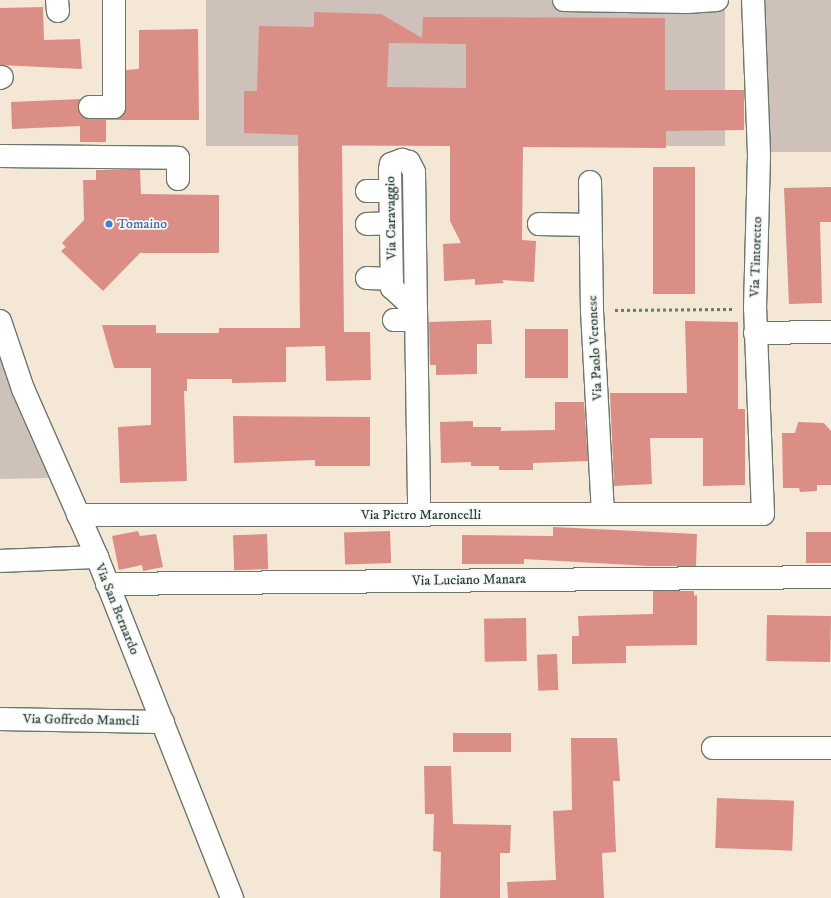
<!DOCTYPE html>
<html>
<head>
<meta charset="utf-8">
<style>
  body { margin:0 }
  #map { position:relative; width:831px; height:898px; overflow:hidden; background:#f4e7d5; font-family:"IM FELL DW Pica",serif }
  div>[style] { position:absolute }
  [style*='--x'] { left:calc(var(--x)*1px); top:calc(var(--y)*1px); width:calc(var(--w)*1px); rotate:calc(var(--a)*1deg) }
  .industrial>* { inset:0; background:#cec1ba; transform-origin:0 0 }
  .green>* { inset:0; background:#b4d47c }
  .building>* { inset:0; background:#db8e85; transform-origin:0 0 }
  .path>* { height:2.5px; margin-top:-1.25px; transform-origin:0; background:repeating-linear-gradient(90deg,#6a786c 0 3px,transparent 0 6px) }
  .roads { filter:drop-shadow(1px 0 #6a786c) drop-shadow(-1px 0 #6a786c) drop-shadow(0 1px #6a786c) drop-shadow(0 -1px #6a786c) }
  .minor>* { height:22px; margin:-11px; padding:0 11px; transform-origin:11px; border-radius:11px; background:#fff }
  .dots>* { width:11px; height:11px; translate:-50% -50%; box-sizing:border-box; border:2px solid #f6f6f2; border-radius:50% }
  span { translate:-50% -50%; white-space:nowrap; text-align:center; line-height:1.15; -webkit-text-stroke:3.5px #f6f6f2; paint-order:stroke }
  .street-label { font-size:14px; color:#1f3d34 }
  .shop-label { font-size:14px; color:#366cbe }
  .left { translate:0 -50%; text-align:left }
</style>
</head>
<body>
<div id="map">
  <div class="industrial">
    <i style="left:206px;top:0;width:519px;height:146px"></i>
    <i style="left:760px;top:0;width:71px;height:152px"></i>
    <i style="clip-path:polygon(0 352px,12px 395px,49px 478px,0 479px)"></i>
  </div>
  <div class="green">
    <i style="clip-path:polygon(400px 168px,405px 172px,406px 282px,403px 285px,400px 285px)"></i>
  </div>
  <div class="building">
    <i style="clip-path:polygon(43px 7px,44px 40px,80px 39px,82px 69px,0 65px,0 8px)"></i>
    <i style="clip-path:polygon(evenodd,314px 12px,381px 14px,422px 38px,423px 17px,665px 18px,665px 90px,744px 90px,744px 130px,666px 131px,666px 148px,523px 147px,522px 240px,536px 241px,534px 282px,502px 280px,504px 283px,475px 285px,475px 279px,444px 281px,443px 244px,461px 243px,450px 221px,450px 146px,342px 145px,344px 332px,370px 332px,371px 380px,326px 381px,325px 346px,286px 347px,286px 382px,232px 383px,232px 379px,187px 379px,187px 391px,184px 391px,187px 481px,120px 483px,118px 427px,151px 425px,151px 368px,114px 368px,102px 325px,156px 325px,156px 333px,219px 333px,219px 328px,300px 328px,298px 135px,244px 133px,244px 91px,257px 91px,259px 26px,314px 27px,314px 12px,389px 43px,466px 44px,466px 88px,387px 87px,389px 43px)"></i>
    <i style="clip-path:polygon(198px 29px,199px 120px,106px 120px,106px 142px,80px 142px,80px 126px,12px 129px,11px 102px,81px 99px,78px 107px,84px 118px,120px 118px,126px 107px,126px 70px,139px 69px,139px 30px)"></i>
    <i style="left:653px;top:167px;width:42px;height:127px"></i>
    <i style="clip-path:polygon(96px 170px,140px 170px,141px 194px,219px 195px,219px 253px,140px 253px,103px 291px,61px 251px,66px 247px,62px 243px,84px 220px,83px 180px,96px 180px)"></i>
    <i style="clip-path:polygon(831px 187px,831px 222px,820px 222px,822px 303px,789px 304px,784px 188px)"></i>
    <i style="clip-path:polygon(491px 320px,492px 344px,477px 344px,477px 374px,436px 375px,436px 365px,430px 365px,429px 322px)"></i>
    <i style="clip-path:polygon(685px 321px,738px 322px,738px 409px,745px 409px,745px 485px,703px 486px,703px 438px,650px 438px,652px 484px,614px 486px,610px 393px,687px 393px)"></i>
    <i style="left:525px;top:329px;width:43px;height:49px"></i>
    <i style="clip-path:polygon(555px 402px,584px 402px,588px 461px,533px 463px,533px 470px,499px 470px,499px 466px,471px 466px,471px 462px,441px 463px,440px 422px,473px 421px,473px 427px,501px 427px,501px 431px,555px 430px)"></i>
    <i style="clip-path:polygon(233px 416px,370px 417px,370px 466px,315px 466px,315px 460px,234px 463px)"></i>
    <i style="clip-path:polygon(798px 422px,824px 423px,831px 431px,831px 485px,817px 485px,817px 491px,800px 492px,799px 488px,783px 488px,782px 433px,795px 433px)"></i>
    <i style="clip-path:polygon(553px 527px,697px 534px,696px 566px,649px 566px,524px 559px,524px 564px,462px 564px,462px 535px,553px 536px)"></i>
    <i style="clip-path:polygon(138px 531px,140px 536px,156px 534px,163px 567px,143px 571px,142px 565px,119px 570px,112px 536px)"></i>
    <i style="left:390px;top:531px;width:32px;height:46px;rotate:88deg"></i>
    <i style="left:806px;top:532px;width:25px;height:31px"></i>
    <i style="left:267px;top:534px;width:35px;height:34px;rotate:88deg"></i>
    <i style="clip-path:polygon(653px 591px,694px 591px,694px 596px,697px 595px,697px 645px,626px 646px,626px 663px,572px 664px,572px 636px,579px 636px,578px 616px,653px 614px)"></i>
    <i style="left:767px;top:615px;width:64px;height:46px;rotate:1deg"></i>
    <i style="left:526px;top:618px;width:43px;height:42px;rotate:89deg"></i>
    <i style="left:557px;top:654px;width:36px;height:20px;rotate:88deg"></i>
    <i style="left:511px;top:733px;width:19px;height:58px;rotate:90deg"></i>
    <i style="clip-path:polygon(571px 738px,617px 738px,620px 781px,613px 781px,616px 852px,602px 853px,604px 898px,508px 898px,507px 882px,556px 880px,553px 811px,572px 810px)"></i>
    <i style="clip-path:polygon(424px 766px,451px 766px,453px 824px,511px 825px,510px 853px,500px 853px,500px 898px,440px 898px,441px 852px,433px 851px,434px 814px,425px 814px)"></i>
    <i style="left:717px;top:798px;width:77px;height:50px;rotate:2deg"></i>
  </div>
  <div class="path">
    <i style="--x:615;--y:310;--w:117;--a:-0.5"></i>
  </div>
  <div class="roads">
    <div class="minor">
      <i style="--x:57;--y:0;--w:11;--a:85"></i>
      <i style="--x:564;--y:0;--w:123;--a:0.9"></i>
      <i style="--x:687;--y:2;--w:30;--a:-4"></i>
      <i style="--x:0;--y:78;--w:2;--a:-27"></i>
      <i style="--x:90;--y:107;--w:24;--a:0"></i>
      <i style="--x:114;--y:107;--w:107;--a:-90"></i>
      <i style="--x:0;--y:156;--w:178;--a:0.6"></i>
      <i style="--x:178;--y:158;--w:21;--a:90"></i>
      <i style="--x:590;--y:182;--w:129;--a:89.1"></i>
      <i style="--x:592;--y:311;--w:203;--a:86.9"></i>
      <i style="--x:367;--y:191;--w:23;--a:0"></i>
      <i style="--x:367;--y:224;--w:24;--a:-2"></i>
      <i style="--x:539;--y:224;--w:51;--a:1.1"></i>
      <i style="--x:367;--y:278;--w:25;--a:2"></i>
      <i style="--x:416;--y:310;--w:33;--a:-137"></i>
      <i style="--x:392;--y:288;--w:118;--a:-91"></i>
      <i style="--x:390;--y:170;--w:6;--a:-81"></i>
      <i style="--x:391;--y:164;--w:12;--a:-20"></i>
      <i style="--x:402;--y:160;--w:7;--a:16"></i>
      <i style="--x:409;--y:162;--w:11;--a:63"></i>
      <i style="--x:414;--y:172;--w:138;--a:89.2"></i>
      <i style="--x:416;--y:310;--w:186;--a:89.1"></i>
      <i style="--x:419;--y:496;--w:19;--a:90"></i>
      <i style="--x:394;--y:320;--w:22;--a:0"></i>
      <i style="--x:0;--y:321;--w:72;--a:71.3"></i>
      <i style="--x:23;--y:389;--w:184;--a:66.2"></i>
      <i style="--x:97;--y:557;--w:367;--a:68.4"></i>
      <i style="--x:755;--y:333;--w:76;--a:-0.8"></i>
      <i style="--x:78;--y:515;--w:685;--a:-0.08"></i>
      <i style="--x:763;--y:514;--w:206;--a:-92.2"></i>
      <i style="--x:755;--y:308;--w:154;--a:-88.5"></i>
      <i style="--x:759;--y:154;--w:154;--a:-92.2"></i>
      <i style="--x:0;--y:561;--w:97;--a:-2.4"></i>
      <i style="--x:107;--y:584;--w:724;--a:-0.55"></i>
      <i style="--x:0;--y:719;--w:163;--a:1.1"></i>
      <i style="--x:713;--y:748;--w:118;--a:0"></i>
    </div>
  </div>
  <div class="dots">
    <i style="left:109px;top:224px;background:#3f7fe0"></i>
  </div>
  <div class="street-label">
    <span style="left:391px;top:218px;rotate:-91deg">Via Caravaggio</span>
    <span style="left:756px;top:257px;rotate:-88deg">Via Tintoretto</span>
    <span style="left:595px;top:348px;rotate:-93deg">Via Paolo Veronese</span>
    <span style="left:421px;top:515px">Via Pietro Maroncelli</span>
    <span style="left:469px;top:580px;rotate:-1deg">Via Luciano Manara</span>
    <span style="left:117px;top:609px;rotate:68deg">Via San Bernardo</span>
    <span style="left:81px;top:720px;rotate:1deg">Via Goffredo Mameli</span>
  </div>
  <div class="shop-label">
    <span class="left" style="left:117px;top:224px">Tomaino</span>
  </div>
</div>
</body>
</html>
